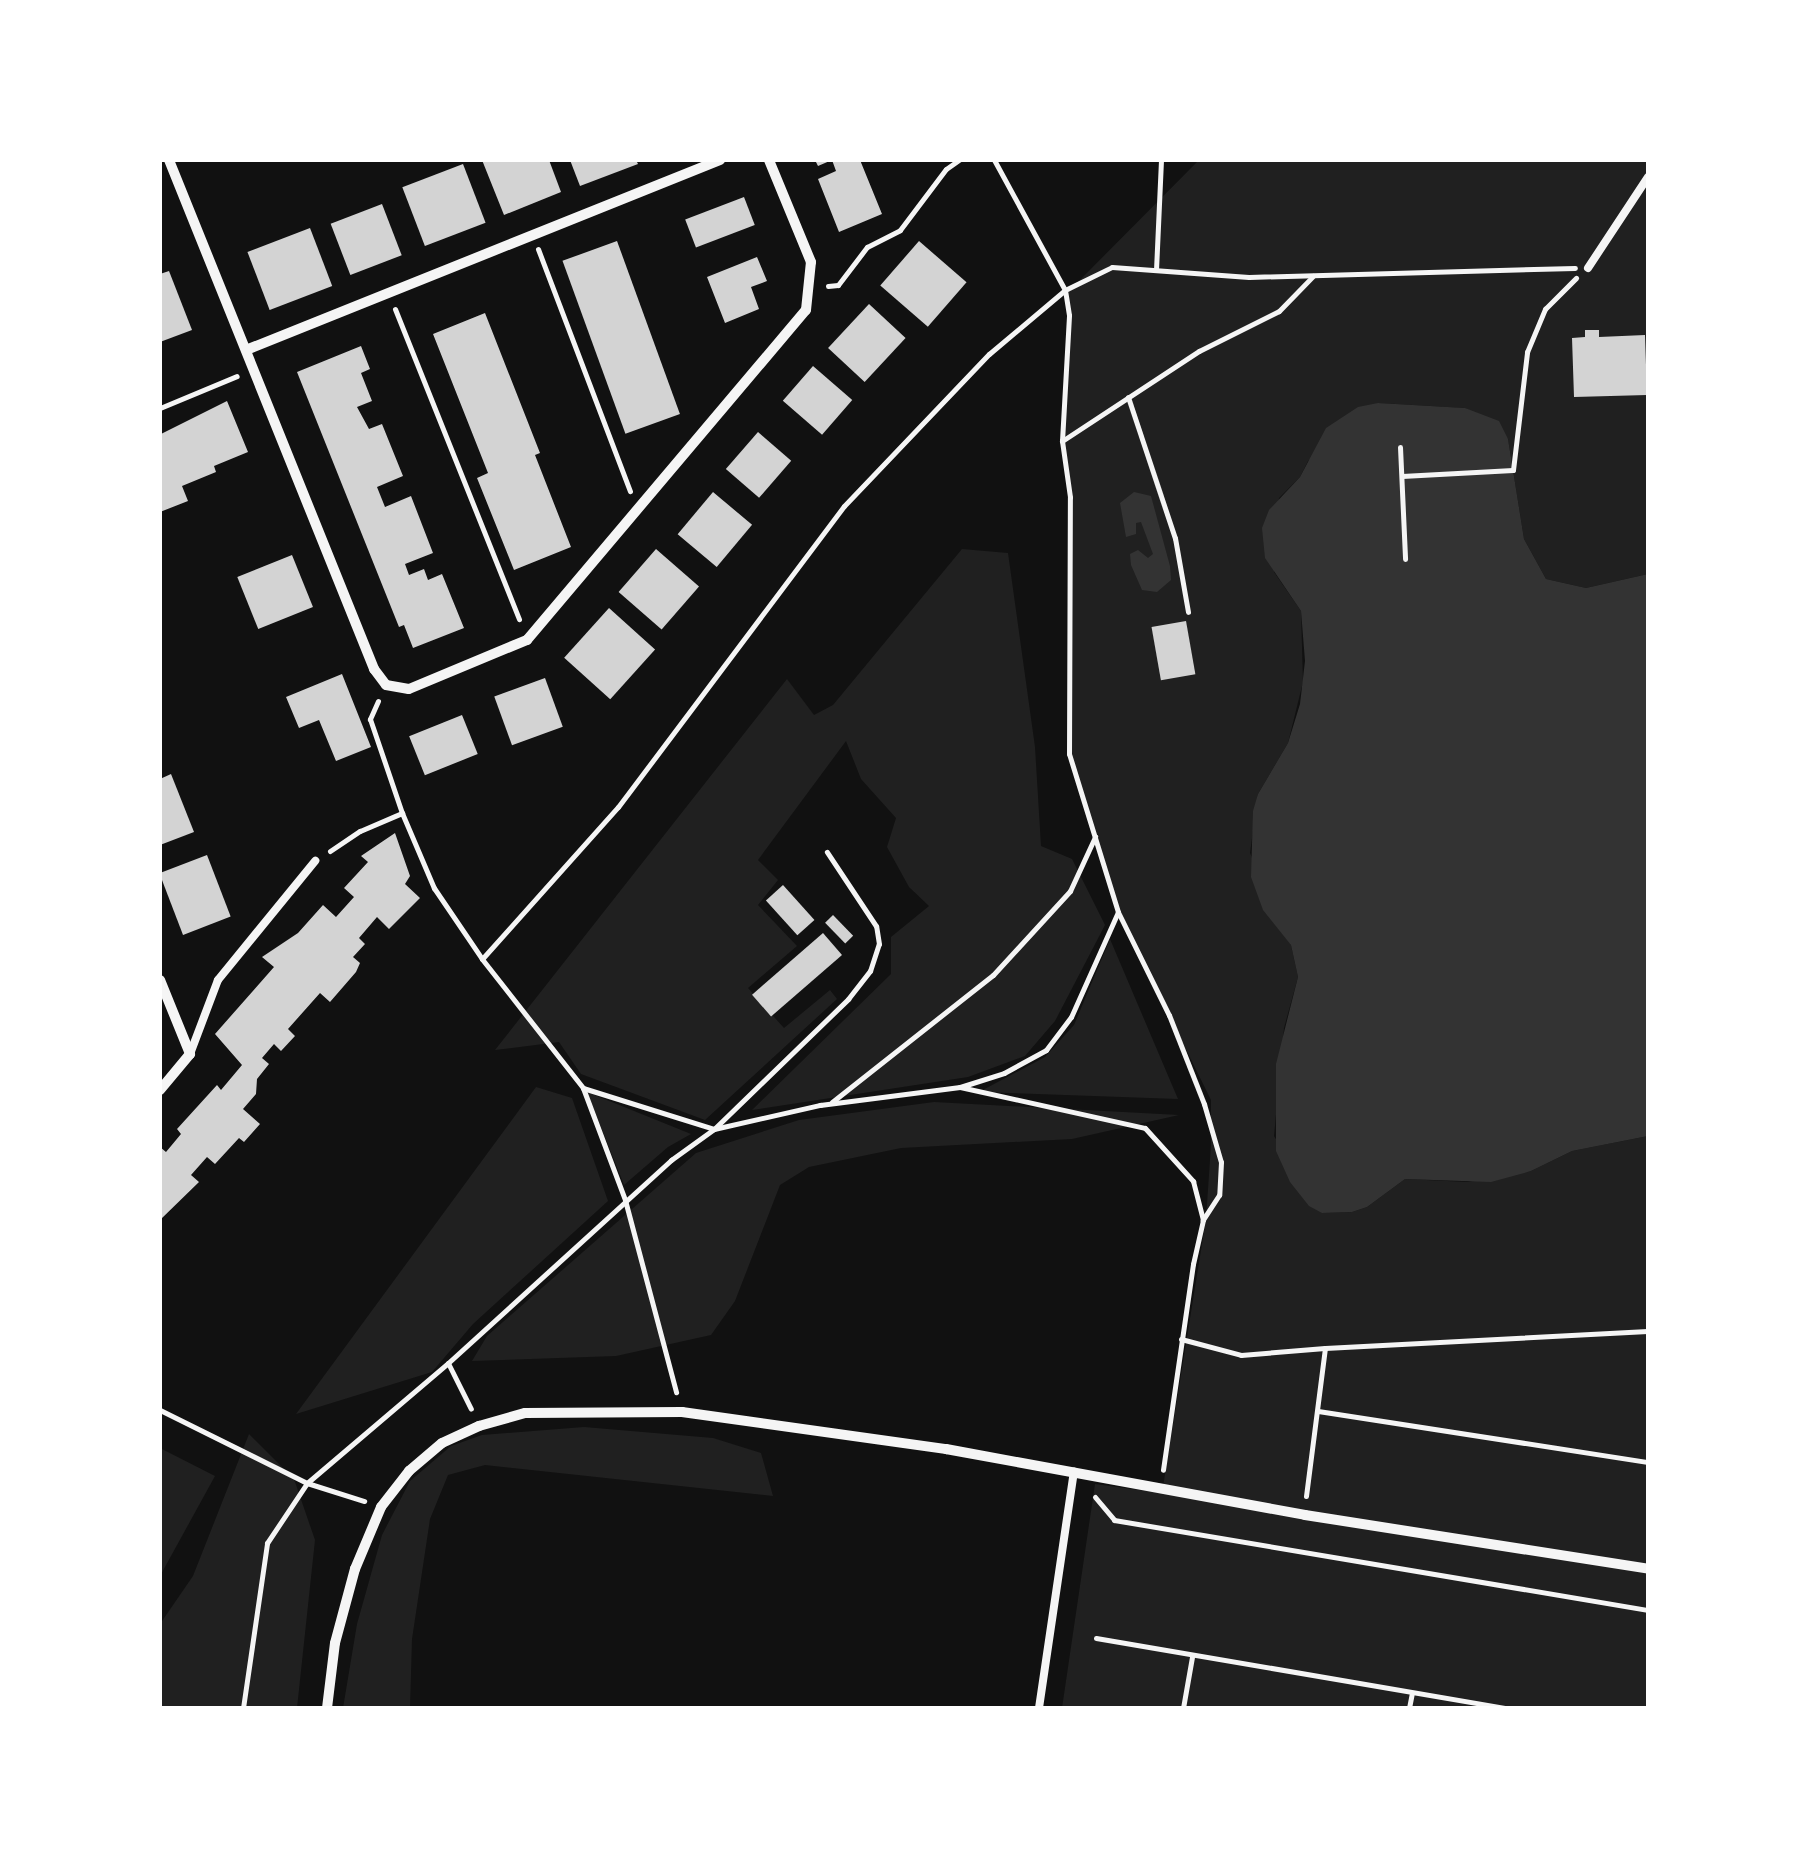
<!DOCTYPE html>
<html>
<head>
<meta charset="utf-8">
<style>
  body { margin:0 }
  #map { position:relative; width:1808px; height:1868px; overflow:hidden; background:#111; font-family:"Libre Baskerville",serif }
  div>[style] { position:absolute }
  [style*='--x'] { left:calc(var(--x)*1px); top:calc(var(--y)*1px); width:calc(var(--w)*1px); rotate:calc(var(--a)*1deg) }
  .green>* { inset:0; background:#202020 }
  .water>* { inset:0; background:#333 }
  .building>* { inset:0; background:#d3d3d3; transform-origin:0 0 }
  .path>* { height:5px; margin:-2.5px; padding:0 2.5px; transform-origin:2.5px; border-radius:2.5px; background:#f5f5f5 }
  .service>* { height:8px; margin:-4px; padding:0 4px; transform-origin:4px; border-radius:4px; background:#f5f5f5 }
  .minor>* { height:10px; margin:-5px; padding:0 5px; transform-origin:5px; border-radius:5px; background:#f5f5f5 }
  span { translate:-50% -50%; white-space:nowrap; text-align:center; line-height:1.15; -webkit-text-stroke:8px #fff; paint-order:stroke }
  .frame { position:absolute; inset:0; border:162px solid #fff; pointer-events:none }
</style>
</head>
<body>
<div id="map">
  <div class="green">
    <i style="clip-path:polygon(1199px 160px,1648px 160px,1648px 574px,1586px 588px,1546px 579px,1524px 539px,1508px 439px,1465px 408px,1378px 403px,1308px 461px,1300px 477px,1279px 498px,1274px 572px,1301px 611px,1303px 682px,1288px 743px,1258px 794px,1250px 853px,1291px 945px,1298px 977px,1284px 1028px,1274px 1136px,1322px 1213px,1352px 1212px,1367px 1207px,1405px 1179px,1468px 1182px,1531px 1171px,1572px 1151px,1648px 1136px,1648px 1708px,1062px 1708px,1095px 1484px,1162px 1493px,1206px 1219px,1211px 1145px,1211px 1100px,1118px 912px,1069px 754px,1070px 497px,1062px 441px,1069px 291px)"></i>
    <i style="clip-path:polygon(962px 549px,1008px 553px,1035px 747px,1041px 846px,1072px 859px,1105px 925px,1055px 1021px,1025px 1056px,968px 1077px,752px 1110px,891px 974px,891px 937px,929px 906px,909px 887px,887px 847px,896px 818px,861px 779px,846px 741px,758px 860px,778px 880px,758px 905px,797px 946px,748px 988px,784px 1028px,830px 990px,837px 999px,705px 1120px,581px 1074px,559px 1042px,495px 1050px,787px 679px,814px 715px,833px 705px)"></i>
    <i style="clip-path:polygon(1110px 939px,1178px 1099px,979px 1092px,1045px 1057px,1074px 1025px)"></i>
    <i style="clip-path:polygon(536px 1087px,572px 1098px,608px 1201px,473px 1324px,432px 1372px,296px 1414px)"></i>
    <i style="clip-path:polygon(587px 1092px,691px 1134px,668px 1147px,624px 1185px)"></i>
    <i style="clip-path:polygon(934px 1102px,1179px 1115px,1072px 1139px,901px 1148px,809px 1167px,780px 1185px,735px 1301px,711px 1335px,616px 1356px,472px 1361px,487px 1336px,696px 1153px,799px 1120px)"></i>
    <i style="clip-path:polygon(584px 1427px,713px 1438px,761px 1453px,773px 1496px,485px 1465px,448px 1475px,430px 1519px,412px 1639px,410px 1708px,343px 1708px,357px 1624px,382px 1535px,410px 1481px,451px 1446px,482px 1435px)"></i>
    <i style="clip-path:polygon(249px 1434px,294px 1479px,315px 1540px,297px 1708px,160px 1708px,160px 1624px,193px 1576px)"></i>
    <i style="clip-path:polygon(160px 1448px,215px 1476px,160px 1576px)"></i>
  </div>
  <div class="water">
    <i style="clip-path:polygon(1378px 403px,1465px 408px,1499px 421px,1508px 439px,1524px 539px,1546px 579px,1586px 588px,1648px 574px,1648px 1136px,1572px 1151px,1531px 1171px,1491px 1182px,1405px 1179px,1367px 1207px,1352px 1212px,1322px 1213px,1309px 1206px,1290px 1182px,1276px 1151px,1276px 1064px,1298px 977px,1291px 945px,1263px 910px,1251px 877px,1253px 811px,1258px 794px,1288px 743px,1300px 704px,1305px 661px,1301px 611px,1265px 558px,1262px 528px,1269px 510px,1300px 477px,1326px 428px,1358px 407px)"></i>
    <i style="clip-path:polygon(1134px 492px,1151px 496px,1170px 566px,1171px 580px,1157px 592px,1142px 590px,1131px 565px,1130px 554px,1138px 550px,1148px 558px,1153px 554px,1141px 522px,1136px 523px,1136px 534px,1126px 537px,1120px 503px)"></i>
  </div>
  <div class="building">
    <i style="clip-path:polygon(482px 160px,549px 160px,561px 192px,504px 215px)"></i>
    <i style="clip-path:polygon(570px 160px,636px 160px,638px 164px,580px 186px)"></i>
    <i style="clip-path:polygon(815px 160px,860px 160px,882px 214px,839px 232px,818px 179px,836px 171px,832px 160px,818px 166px)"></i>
    <i style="left:463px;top:164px;width:63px;height:65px;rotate:69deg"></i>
    <i style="left:744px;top:197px;width:30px;height:63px;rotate:69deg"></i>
    <i style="left:382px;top:204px;width:55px;height:55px;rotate:69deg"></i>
    <i style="left:310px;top:228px;width:62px;height:67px;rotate:69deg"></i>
    <i style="left:617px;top:241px;width:184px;height:58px;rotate:70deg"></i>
    <i style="left:919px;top:241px;width:63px;height:59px;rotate:41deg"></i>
    <i style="clip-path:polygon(757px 257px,767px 281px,751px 287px,759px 309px,725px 323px,707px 277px)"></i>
    <i style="clip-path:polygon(169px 271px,192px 330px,160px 342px,160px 274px)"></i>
    <i style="left:869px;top:304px;width:50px;height:60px;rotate:43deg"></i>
    <i style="clip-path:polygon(485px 313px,540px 453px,535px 455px,571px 547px,514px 570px,477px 478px,488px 473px,433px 334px)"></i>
    <i style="clip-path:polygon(1585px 330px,1599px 330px,1599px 337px,1645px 335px,1647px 395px,1574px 397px,1572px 338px,1585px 337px)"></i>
    <i style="clip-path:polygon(361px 346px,370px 369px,361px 373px,372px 401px,357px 407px,369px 429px,382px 424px,403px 476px,377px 487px,385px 507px,411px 496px,433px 553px,405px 564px,409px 575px,424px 569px,428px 580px,442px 574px,464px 628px,413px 648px,404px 625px,399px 627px,297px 372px)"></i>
    <i style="left:813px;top:366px;width:52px;height:46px;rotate:41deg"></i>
    <i style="clip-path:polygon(227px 401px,248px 452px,214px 466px,216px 472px,182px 486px,188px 501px,160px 512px,161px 434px)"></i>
    <i style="left:758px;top:432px;width:44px;height:49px;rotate:41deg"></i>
    <i style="left:713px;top:492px;width:51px;height:55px;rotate:40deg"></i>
    <i style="left:656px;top:549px;width:57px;height:57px;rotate:41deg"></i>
    <i style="left:292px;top:555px;width:56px;height:59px;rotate:68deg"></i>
    <i style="left:609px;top:608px;width:62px;height:67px;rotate:42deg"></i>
    <i style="left:1186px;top:621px;width:54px;height:35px;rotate:80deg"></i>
    <i style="clip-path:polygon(342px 674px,371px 747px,336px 761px,319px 720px,299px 728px,286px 697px)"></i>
    <i style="left:545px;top:678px;width:52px;height:54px;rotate:70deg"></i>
    <i style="left:462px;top:715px;width:42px;height:57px;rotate:68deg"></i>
    <i style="clip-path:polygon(171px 774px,194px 832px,160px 845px,160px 779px)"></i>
    <i style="clip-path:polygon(395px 833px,410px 876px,405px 884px,420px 898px,389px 929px,377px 917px,359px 938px,365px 944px,353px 957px,360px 963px,356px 972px,330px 1002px,320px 993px,288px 1029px,295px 1036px,281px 1051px,274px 1044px,262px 1058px,269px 1064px,257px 1079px,256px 1094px,243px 1109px,260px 1124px,244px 1142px,239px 1138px,215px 1164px,207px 1157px,191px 1175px,199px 1182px,160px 1220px,160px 1147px,166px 1152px,181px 1134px,177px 1129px,217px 1085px,221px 1090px,242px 1065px,215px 1034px,274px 967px,262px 957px,298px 933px,323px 905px,336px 917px,354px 897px,344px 888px,368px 862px,361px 856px)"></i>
    <i style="left:207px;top:855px;width:66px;height:51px;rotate:69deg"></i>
    <i style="left:783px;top:885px;width:47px;height:23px;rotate:48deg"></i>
    <i style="left:833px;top:915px;width:29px;height:11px;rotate:46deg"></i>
    <i style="left:823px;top:933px;width:29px;height:94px;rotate:49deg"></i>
  </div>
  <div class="path">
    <i style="--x:538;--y:249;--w:259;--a:69.2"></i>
    <i style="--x:1156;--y:270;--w:110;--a:-87.4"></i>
    <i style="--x:828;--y:286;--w:10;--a:-6"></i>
    <i style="--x:838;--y:285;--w:48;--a:-52.7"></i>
    <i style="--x:867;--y:247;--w:37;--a:-27"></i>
    <i style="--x:900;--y:230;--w:76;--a:-53"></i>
    <i style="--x:946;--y:169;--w:16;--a:-35"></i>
    <i style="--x:395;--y:309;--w:334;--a:68.2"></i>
    <i style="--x:1128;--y:397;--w:149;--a:71.6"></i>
    <i style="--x:1175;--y:538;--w:75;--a:80"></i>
    <i style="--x:160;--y:408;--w:83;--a:-22.6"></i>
    <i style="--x:1062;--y:441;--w:164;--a:-33.3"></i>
    <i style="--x:1199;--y:351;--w:89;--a:-26.6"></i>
    <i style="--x:1279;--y:311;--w:49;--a:-45.8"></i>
    <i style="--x:1400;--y:447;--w:112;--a:87.4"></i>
    <i style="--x:1402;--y:476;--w:111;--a:-3.1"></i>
    <i style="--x:1513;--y:470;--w:119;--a:-83.2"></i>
    <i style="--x:1527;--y:352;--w:47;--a:-67.3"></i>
    <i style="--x:1545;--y:309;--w:44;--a:-45"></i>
    <i style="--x:378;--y:701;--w:20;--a:114"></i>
    <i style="--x:370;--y:719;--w:99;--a:71.2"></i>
    <i style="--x:402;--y:813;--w:82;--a:66.9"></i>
    <i style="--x:434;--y:888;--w:86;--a:55.9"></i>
    <i style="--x:482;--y:959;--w:164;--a:51.9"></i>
    <i style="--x:583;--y:1088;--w:120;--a:69.4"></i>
    <i style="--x:625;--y:1200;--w:199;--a:75.1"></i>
    <i style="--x:330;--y:851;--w:36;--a:-34"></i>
    <i style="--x:360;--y:831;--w:46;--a:-23.2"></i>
    <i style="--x:1118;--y:912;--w:115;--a:63.7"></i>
    <i style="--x:1169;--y:1015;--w:96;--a:68.5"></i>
    <i style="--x:1204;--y:1104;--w:60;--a:73.7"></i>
    <i style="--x:1221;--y:1162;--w:33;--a:93"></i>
    <i style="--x:1219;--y:1195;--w:30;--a:123"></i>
    <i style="--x:1203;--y:1220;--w:45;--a:102.8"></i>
    <i style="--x:1193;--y:1264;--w:208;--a:98.3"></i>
    <i style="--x:482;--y:959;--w:204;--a:-48.2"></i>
    <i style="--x:618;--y:807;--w:376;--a:-53.1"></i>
    <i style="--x:844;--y:506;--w:210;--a:-46.4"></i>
    <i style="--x:989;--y:354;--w:99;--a:-40.1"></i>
    <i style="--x:1065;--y:290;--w:148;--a:-118.6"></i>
    <i style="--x:960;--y:1087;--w:46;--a:-17.7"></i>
    <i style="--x:1004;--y:1073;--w:48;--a:-28.7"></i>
    <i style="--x:1046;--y:1050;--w:41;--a:-52.9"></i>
    <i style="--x:1071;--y:1017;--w:115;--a:-65.9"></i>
    <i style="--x:1118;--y:912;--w:165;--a:-107.2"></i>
    <i style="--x:1069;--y:754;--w:257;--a:-89.8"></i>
    <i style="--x:1070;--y:497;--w:57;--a:-98.1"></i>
    <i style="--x:1062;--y:441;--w:126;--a:-86.8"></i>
    <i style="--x:1069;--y:315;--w:25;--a:-99"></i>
    <i style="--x:1065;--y:290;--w:52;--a:-26.1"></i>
    <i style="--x:1112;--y:267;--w:137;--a:4.2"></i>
    <i style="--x:1249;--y:277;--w:326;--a:-1.6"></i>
    <i style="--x:583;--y:1088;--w:137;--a:17.4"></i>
    <i style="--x:714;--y:1129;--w:109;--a:-12.8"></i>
    <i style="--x:820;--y:1105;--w:141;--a:-7.3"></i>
    <i style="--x:960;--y:1087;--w:189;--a:12.5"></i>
    <i style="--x:1145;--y:1128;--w:72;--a:47.8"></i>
    <i style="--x:1193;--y:1181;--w:40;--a:75.6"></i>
    <i style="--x:832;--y:1102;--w:205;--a:-38.3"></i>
    <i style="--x:993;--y:975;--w:114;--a:-47.5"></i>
    <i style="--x:1070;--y:891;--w:60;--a:-65.2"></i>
    <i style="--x:1181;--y:1339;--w:62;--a:14.9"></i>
    <i style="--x:1241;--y:1355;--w:84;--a:-4.8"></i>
    <i style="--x:448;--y:1363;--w:51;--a:63.4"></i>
    <i style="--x:160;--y:1410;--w:164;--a:26.4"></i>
    <i style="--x:307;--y:1483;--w:60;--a:17.5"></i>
    <i style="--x:1318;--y:1411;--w:334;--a:8.8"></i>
    <i style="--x:1306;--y:1496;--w:149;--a:-82.7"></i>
    <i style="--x:1325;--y:1348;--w:323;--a:-3"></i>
    <i style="--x:1095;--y:1497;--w:30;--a:50"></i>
    <i style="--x:1114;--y:1520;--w:542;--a:9.57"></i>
    <i style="--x:1096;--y:1638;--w:416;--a:9.7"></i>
    <i style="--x:243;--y:1708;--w:167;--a:-81.7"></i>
    <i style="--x:267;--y:1543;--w:72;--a:-56.3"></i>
    <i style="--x:307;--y:1483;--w:185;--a:-40.4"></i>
    <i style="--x:448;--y:1363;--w:302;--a:-42.3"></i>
    <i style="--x:671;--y:1160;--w:53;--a:-35.8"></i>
    <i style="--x:714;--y:1129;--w:187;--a:-44.1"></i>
    <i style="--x:848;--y:999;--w:36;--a:-52"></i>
    <i style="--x:870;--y:971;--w:28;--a:-72"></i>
    <i style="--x:879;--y:944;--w:18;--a:-99"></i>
    <i style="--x:876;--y:926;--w:89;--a:-123.5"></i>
    <i style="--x:1183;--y:1708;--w:52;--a:-80"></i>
    <i style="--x:1409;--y:1708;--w:15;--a:-79"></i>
  </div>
  <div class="service">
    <i style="--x:1588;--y:268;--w:109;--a:-56.6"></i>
    <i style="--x:190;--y:1054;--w:79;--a:-69.3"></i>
    <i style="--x:218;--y:980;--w:154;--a:-50.8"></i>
    <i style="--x:1039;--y:1708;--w:239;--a:-81.6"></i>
  </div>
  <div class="minor">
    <i style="--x:169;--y:160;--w:549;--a:68.06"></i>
    <i style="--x:374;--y:669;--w:20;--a:53"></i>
    <i style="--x:386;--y:685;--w:23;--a:10"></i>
    <i style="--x:409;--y:689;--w:128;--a:-22.6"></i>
    <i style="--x:527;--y:640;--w:432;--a:-49.8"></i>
    <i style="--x:806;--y:310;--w:48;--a:-84.1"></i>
    <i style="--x:811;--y:262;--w:110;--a:-112.4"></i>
    <i style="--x:246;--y:350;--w:511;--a:-21.84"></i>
    <i style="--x:160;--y:980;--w:80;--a:67.9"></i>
    <i style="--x:190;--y:1054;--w:47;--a:129.8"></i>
    <i style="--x:327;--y:1708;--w:65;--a:-83"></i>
    <i style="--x:335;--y:1643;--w:77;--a:-74.9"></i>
    <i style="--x:355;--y:1569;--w:67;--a:-67.2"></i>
    <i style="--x:381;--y:1507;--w:46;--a:-52.1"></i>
    <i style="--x:409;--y:1471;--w:43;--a:-40.3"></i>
    <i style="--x:442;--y:1443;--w:41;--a:-24.7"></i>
    <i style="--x:479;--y:1426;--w:48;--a:-15.8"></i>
    <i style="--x:525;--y:1413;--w:157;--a:-0.4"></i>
    <i style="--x:682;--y:1412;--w:267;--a:8"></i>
    <i style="--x:946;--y:1449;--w:365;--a:10.4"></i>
    <i style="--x:1305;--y:1515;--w:347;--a:8.9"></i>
  </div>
  <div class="frame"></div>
</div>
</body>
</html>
